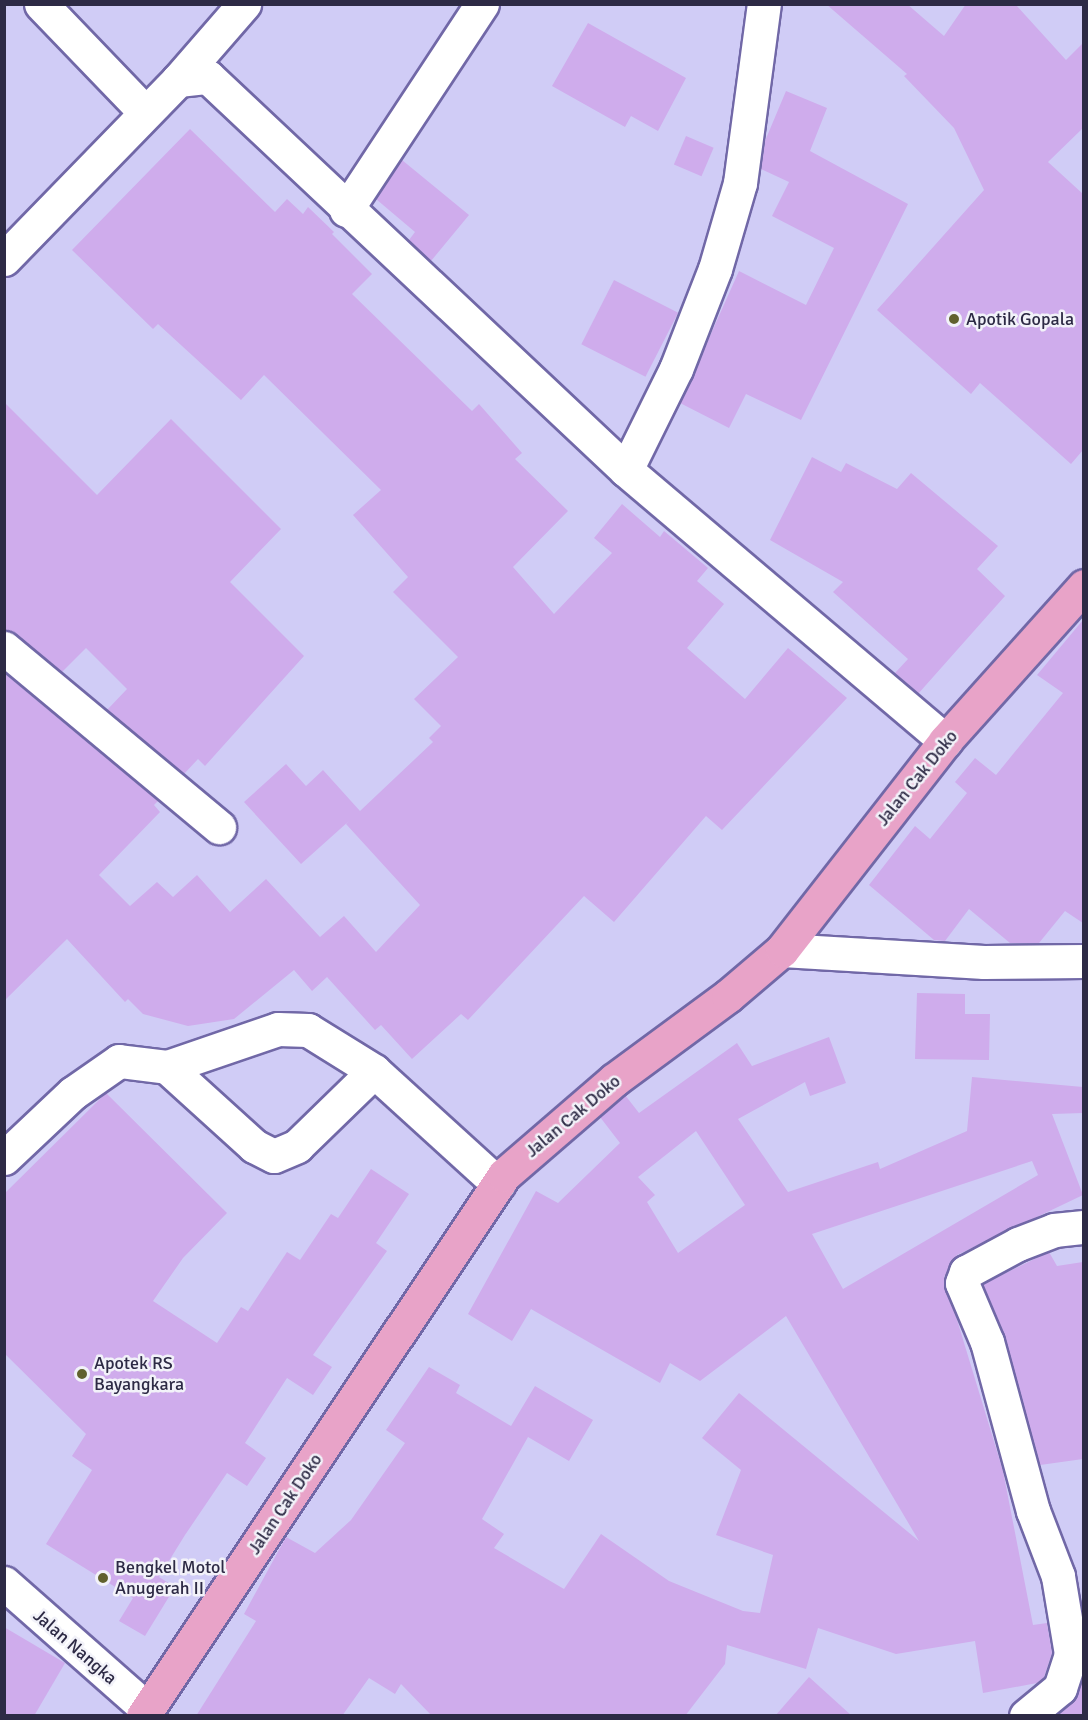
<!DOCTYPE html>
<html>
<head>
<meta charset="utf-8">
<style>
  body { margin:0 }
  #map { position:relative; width:1088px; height:1720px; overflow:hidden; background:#d0ccf6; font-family:Signika,sans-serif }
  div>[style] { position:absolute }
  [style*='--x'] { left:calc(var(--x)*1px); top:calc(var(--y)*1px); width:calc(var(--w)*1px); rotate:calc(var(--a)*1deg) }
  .building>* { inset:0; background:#cfacec; transform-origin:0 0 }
  .roads { filter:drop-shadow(2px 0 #7168a7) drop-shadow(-2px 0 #7168a7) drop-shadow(0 2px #7168a7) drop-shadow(0 -2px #7168a7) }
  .street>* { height:33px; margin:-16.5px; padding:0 16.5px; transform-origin:16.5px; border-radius:16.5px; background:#fff }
  .secondary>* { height:33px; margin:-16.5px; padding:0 16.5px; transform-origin:16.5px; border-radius:16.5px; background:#fff }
  .primary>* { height:33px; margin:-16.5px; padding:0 16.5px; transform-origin:16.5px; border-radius:16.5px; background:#e8a3c8 }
  .dots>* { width:16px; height:16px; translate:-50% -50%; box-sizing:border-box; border:3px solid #f2f2f9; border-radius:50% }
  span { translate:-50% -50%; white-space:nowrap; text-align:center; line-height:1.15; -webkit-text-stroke:5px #f2f2f9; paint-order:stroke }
  .poi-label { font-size:18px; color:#2d2a45 }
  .left { translate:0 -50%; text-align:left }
  .street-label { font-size:18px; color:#2d2a45 }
  .frame { position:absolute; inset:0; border:6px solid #2d2a45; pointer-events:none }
</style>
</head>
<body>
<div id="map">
  <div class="building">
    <i style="clip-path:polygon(826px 4px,907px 4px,944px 36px,966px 4px,1015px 4px,1066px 60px,1083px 43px,1083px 128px,1048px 162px,1083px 194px,1083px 450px,1071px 464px,980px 383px,971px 394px,877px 310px,984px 190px,954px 128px,904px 76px,907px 74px)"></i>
    <i style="clip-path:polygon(588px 23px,686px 78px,658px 131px,631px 116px,625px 127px,552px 86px)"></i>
    <i style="clip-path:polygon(786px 91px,827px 108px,810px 151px,908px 204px,801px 420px,746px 394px,729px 428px,680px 403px,739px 271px,806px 305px,834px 248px,772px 216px,789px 182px,761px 169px,765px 141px)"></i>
    <i style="clip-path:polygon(190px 129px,275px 212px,287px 199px,303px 214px,308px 207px,334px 232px,332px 234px,372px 274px,352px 294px,472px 411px,479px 404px,522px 453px,515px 459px,568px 511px,513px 567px,554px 614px,612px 553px,594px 538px,622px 504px,660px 537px,664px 531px,708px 568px,697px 581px,724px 604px,687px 648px,745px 699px,788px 648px,847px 698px,722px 830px,706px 816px,614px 922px,584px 896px,468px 1020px,461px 1014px,412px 1059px,381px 1025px,375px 1030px,327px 977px,312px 991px,294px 970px,234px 1019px,188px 1026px,143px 1014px,128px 999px,125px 1002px,67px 939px,4px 1001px,4px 673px,158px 801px,154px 805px,160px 812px,99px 875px,130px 906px,157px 882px,173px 897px,197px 875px,230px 912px,266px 879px,320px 937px,344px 916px,376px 952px,420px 905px,346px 824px,349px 821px,301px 864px,244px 802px,286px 764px,306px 786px,323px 770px,360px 811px,433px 742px,429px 738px,441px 726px,414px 699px,458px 657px,393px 592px,408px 577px,353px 515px,381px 490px,264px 375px,241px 400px,158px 324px,153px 329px,72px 250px)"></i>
    <i style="left:686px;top:136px;width:30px;height:31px;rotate:23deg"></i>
    <i style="clip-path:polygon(402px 160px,469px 215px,431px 261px,409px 240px,415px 232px,376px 199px)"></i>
    <i style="left:614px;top:280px;width:72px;height:72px;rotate:27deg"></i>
    <i style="clip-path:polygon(4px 402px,97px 495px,171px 419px,281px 529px,230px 582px,304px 656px,205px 766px,198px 759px,184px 774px,107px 710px,127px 689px,86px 648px,62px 672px,16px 634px,4px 630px)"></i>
    <i style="clip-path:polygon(812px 457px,841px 472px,846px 463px,897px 489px,911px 473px,998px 546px,977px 569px,1005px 596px,918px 694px,895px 673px,908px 659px,833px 592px,843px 582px,770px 540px)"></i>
    <i style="clip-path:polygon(1083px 620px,1083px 923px,1065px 911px,1039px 943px,1010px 943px,969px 909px,945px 941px,934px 940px,869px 885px,915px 826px,930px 839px,967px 793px,955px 782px,975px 758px,996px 775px,1063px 693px,1037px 675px)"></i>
    <i style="clip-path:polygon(917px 993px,965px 994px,965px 1014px,990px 1014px,989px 1060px,915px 1059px)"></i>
    <i style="clip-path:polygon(evenodd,829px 1037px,846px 1083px,810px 1096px,805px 1082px,738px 1119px,788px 1192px,878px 1162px,880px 1169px,967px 1131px,972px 1077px,1083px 1087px,1083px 1113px,1052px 1114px,1083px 1195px,957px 1255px,944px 1277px,1003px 1471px,1033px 1625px,1047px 1623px,1052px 1653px,1044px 1677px,1037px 1683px,983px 1693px,975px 1641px,896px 1654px,818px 1628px,806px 1669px,727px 1645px,725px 1664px,685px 1716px,432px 1716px,401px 1684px,395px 1694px,369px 1678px,342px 1716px,196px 1716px,256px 1621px,244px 1614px,286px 1537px,315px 1553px,351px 1520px,405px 1443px,386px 1430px,429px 1367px,460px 1385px,456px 1393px,511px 1426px,535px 1386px,593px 1420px,569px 1461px,528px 1437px,482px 1519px,504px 1534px,494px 1548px,564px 1589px,601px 1534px,669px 1581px,743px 1611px,760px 1613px,773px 1555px,716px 1535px,741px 1470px,702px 1438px,739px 1393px,919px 1541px,786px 1316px,700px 1381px,670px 1363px,660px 1383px,531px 1309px,512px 1341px,468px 1314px,536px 1191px,558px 1203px,620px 1143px,600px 1117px,625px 1095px,639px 1113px,737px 1043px,752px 1066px,829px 1037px,696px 1131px,745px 1205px,678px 1253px,647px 1202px,655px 1195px,638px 1177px,696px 1131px,829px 1037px,1032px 1161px,1038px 1175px,843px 1289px,812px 1234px,1032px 1161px)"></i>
    <i style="clip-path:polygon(106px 1093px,227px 1213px,183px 1258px,153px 1301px,217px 1343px,241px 1307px,248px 1311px,287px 1252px,300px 1260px,331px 1214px,338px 1218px,371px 1169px,409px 1194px,376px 1243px,387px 1251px,313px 1355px,332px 1367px,313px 1395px,287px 1378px,245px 1443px,266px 1458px,247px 1486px,227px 1473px,185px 1535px,159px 1577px,175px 1587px,145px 1636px,119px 1621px,133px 1598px,46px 1544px,92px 1470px,72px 1456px,86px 1434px,4px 1353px,4px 1194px)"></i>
    <i style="clip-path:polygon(1049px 1252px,1057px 1266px,1083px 1262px,1083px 1459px,1040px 1465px,1005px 1337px,983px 1284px)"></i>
    <i style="clip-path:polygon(4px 1627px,65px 1663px,34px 1716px,4px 1716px)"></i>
    <i style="clip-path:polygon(1083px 1676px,1083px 1716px,1056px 1716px,1072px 1702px)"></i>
    <i style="clip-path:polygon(809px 1677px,852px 1716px,775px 1716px)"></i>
  </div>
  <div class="roads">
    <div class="street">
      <i style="--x:41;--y:4;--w:150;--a:46.1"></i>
      <i style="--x:178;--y:80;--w:101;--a:-49"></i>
      <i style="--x:346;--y:210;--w:247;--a:-56.6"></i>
      <i style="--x:4;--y:259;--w:250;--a:-45.8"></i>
      <i style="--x:178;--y:80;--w:30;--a:-6"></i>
      <i style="--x:208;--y:77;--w:574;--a:43.23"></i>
      <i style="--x:626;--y:470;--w:419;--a:40.3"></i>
      <i style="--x:626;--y:470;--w:113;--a:-63.7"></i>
      <i style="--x:676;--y:369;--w:107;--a:-68.7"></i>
      <i style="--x:715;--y:269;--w:90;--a:-73.8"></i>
      <i style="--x:740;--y:183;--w:181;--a:-82.4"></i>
      <i style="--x:4;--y:648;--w:280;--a:39.8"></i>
      <i style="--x:782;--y:950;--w:202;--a:3.4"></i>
      <i style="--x:984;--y:962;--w:100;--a:-0.6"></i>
      <i style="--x:167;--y:1067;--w:117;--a:-18.9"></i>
      <i style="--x:278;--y:1029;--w:30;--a:2"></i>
      <i style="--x:308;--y:1030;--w:78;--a:31.8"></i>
      <i style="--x:374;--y:1071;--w:168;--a:42.3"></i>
      <i style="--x:4;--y:1158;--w:95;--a:-43.3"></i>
      <i style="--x:73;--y:1093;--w:56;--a:-34.8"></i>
      <i style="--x:119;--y:1061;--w:48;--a:7.1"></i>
      <i style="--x:167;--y:1067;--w:118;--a:42.2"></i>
      <i style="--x:254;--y:1146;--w:22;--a:27"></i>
      <i style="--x:274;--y:1156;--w:25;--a:-23"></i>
      <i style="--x:297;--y:1146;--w:107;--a:-44.2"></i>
      <i style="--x:1026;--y:1716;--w:44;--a:-39.5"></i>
      <i style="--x:1060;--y:1688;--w:36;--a:-72"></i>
      <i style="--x:1071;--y:1654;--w:79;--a:-99.5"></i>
      <i style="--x:1058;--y:1576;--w:70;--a:-111"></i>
      <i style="--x:1033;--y:1511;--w:175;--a:-105.2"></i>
      <i style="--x:987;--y:1342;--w:64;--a:-113"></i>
      <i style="--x:962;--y:1283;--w:12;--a:-70"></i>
      <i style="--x:966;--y:1272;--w:59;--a:-28.3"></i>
      <i style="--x:1018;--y:1244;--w:39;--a:-21"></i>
      <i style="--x:1054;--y:1230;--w:30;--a:-6"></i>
    </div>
    <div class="secondary">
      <i style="--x:4;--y:1583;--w:191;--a:41.4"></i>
    </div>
    <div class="primary">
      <i style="--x:143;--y:1716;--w:650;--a:-56.29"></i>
      <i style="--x:504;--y:1175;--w:145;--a:-40.8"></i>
      <i style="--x:614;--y:1080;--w:142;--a:-36.4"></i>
      <i style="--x:728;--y:996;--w:71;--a:-40.4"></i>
      <i style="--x:782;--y:950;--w:265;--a:-52"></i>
      <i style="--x:945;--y:741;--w:208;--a:-48.1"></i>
    </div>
  </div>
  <div class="dots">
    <i style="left:954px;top:319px;background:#61612e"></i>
    <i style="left:82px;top:1374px;background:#61612e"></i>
    <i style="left:103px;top:1578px;background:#61612e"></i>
  </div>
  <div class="poi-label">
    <span class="left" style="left:966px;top:319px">Apotik Gopala</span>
    <span class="left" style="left:94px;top:1374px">Apotek RS<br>Bayangkara</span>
    <span class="left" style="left:115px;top:1578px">Bengkel Motol<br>Anugerah II</span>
  </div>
  <div class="street-label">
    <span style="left:917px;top:778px;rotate:-51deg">Jalan Cak Doko</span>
    <span style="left:573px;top:1116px;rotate:-40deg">Jalan Cak Doko</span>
    <span style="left:285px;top:1504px;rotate:-56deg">Jalan Cak Doko</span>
    <span style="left:75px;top:1647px;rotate:41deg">Jalan Nangka</span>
  </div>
  <div class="frame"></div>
</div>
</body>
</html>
